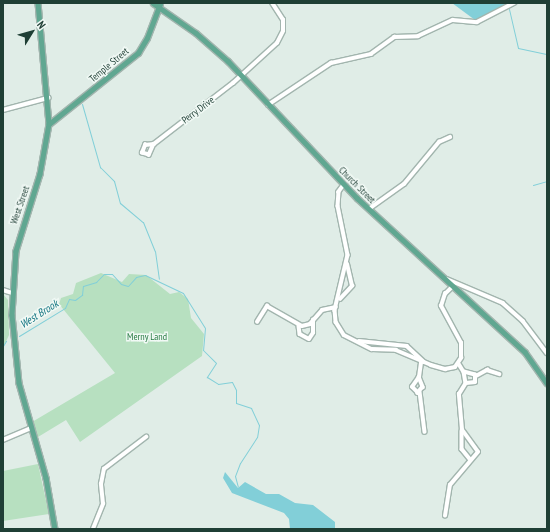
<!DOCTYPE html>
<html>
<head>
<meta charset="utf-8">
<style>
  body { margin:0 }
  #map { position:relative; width:550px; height:532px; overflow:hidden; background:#e0ede7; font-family:"PT Sans Narrow",sans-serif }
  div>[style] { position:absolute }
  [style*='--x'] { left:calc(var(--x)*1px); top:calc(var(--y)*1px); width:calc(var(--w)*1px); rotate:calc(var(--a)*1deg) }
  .green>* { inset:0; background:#b7e0c0 }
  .water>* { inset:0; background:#82cfd8 }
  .stream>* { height:1px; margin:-0.5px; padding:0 0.5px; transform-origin:0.5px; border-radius:0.5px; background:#82cfd8 }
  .roads { filter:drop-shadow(1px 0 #a2b5ae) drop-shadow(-1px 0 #a2b5ae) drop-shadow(0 1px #a2b5ae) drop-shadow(0 -1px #a2b5ae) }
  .minor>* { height:3.5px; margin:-1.75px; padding:0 1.75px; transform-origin:1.75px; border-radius:1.75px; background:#fff }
  .major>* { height:4.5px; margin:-2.25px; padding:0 2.25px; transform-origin:2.25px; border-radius:2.25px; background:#60a791 }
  span { translate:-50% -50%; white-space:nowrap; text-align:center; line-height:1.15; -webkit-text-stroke:3px #f1f9f5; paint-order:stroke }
  .street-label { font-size:10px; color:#1f3f35 }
  .park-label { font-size:10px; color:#257a41 }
  .water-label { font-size:11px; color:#137581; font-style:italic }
  .frame { position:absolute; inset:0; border:4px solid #1f3f35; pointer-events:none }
  .north { position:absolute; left:12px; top:12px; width:40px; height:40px; -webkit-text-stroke:3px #f1f9f5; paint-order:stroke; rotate:53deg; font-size:11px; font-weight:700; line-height:16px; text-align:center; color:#1f3f35 }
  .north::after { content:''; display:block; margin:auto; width:14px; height:18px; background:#1f3f35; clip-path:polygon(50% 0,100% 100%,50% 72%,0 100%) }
</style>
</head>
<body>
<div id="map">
  <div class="green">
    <i style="clip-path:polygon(101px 273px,122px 282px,129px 274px,146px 275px,170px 294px,179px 292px,188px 299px,191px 318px,204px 334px,202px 356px,80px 442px,66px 420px,38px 437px,32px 422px,115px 373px,59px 304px,61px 298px,73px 294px,76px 283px)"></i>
    <i style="clip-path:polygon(3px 294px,8px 300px,9px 335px,3px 348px)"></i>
    <i style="clip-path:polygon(38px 464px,49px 514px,3px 521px,3px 471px)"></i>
  </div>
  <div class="water">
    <i style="clip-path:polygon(452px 3px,508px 3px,475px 20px)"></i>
    <i style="clip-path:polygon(225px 472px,238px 488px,245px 482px,266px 494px,279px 494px,295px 503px,313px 505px,335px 522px,335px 529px,290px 529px,289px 519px,284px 513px,232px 493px,223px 478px)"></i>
  </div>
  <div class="stream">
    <i style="--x:509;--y:9;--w:40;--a:77"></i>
    <i style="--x:518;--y:48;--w:30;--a:12"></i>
    <i style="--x:82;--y:104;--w:66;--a:74.1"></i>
    <i style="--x:100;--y:167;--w:20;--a:45"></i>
    <i style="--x:114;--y:181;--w:23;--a:75"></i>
    <i style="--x:120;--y:203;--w:30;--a:40"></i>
    <i style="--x:143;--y:222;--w:31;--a:68"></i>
    <i style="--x:155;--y:251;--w:28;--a:82"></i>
    <i style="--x:533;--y:185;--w:15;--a:-16"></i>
    <i style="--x:19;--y:336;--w:54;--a:-31.3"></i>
    <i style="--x:65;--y:308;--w:10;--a:-66"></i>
    <i style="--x:69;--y:299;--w:6;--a:9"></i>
    <i style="--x:75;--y:300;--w:9;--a:-36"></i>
    <i style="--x:82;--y:295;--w:9;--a:-84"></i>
    <i style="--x:83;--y:286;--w:14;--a:-17"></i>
    <i style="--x:96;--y:282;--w:11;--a:-45"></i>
    <i style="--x:104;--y:274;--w:8;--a:0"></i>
    <i style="--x:112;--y:274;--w:13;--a:48"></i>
    <i style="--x:121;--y:284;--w:7;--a:16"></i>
    <i style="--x:128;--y:286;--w:12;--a:-48"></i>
    <i style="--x:136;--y:277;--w:9;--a:-13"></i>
    <i style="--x:145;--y:275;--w:42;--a:25.3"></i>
    <i style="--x:183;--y:293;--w:41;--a:57.8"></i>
    <i style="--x:205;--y:328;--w:22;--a:95"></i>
    <i style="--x:203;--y:350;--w:18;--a:45"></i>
    <i style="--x:216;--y:363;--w:17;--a:123"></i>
    <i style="--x:207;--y:377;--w:13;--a:32"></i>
    <i style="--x:218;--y:384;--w:14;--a:-8"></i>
    <i style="--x:232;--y:382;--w:9;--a:63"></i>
    <i style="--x:236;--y:390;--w:13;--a:90"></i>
    <i style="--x:236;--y:403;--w:16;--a:18"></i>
    <i style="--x:251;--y:408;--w:19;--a:65"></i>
    <i style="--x:259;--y:425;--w:12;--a:99"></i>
    <i style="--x:257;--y:437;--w:31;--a:123"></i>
    <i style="--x:240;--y:463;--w:14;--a:111"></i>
    <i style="--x:235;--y:476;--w:11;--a:75"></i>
    <i style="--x:3;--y:346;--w:6;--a:-59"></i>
  </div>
  <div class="roads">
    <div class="minor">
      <i style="--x:268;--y:105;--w:76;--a:-33.7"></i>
      <i style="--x:331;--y:63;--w:41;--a:-12.7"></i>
      <i style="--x:371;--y:54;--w:29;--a:-36"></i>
      <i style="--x:394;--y:37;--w:24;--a:-2"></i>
      <i style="--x:418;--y:36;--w:38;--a:-25"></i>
      <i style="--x:453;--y:20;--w:24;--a:5"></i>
      <i style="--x:477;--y:22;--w:42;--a:-27.2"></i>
      <i style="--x:3;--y:110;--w:47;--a:-14.9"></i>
      <i style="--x:154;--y:144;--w:100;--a:-37.7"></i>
      <i style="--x:233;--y:83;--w:59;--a:-42.3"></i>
      <i style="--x:277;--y:43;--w:13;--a:-63"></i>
      <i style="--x:283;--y:31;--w:11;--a:-90"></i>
      <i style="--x:283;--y:20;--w:20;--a:-123"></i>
      <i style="--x:154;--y:144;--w:12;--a:114"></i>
      <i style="--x:149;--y:155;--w:7;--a:-164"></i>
      <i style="--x:142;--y:153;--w:9;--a:-69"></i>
      <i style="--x:145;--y:145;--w:9;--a:-6"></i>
      <i style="--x:344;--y:185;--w:9;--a:126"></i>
      <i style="--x:339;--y:192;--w:14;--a:94"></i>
      <i style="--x:338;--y:206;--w:50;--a:78.5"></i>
      <i style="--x:348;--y:255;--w:57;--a:103.3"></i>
      <i style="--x:335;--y:310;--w:12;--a:85"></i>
      <i style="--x:336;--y:322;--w:15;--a:58"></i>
      <i style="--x:344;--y:335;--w:31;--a:27"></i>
      <i style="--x:372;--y:349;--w:24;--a:2"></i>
      <i style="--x:396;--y:350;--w:38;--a:23"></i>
      <i style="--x:431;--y:365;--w:15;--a:16"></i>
      <i style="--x:445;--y:369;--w:10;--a:-11"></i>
      <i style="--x:455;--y:367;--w:11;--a:-56"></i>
      <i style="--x:461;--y:358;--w:15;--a:-90"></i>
      <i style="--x:461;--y:343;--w:42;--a:-118.4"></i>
      <i style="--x:441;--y:306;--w:13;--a:-72"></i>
      <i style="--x:445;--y:294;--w:11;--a:-45"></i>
      <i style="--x:369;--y:209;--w:43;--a:-35.5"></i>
      <i style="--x:404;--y:184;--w:55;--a:-50.2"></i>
      <i style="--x:439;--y:142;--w:12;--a:-24"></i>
      <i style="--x:447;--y:279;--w:61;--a:23.2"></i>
      <i style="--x:503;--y:303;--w:27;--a:42"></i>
      <i style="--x:523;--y:321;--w:40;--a:53"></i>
      <i style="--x:3;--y:290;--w:9;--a:18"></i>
      <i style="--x:340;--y:299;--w:18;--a:-47"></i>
      <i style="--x:352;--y:286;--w:22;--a:-103"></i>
      <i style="--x:257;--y:322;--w:19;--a:-58"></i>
      <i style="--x:267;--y:306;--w:40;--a:29.7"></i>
      <i style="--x:302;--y:326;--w:8;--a:-14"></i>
      <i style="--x:310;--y:324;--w:18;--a:-49"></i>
      <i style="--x:322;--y:310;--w:14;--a:-12"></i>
      <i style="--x:299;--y:326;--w:8;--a:83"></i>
      <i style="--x:300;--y:334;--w:10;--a:29"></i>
      <i style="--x:309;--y:339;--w:7;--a:-56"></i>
      <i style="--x:313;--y:333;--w:13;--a:-90"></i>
      <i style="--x:359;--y:341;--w:48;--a:5.9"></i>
      <i style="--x:407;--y:346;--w:23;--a:43"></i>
      <i style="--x:459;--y:364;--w:9;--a:58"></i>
      <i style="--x:464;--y:372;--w:11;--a:80"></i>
      <i style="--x:466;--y:383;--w:9;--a:-6"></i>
      <i style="--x:475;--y:382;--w:7;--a:-90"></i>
      <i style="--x:475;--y:375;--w:11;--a:-165"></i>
      <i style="--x:476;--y:376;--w:13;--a:-29"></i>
      <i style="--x:487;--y:370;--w:13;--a:18"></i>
      <i style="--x:419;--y:377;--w:11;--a:68"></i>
      <i style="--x:423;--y:387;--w:8;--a:130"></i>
      <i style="--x:418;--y:393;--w:8;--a:-135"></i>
      <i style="--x:412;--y:387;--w:12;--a:-55"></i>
      <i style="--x:419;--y:377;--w:15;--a:-82"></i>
      <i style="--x:420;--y:392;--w:40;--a:82.9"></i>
      <i style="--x:462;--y:431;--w:18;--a:90"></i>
      <i style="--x:462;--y:449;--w:14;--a:51"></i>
      <i style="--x:3;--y:440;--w:30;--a:-23"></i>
      <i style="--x:445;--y:516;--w:31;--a:-81"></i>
      <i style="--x:450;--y:485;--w:43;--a:-49.7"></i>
      <i style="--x:478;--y:452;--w:27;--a:-126"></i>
      <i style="--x:462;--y:430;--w:36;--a:-95"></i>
      <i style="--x:459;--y:394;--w:13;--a:-58"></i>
      <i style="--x:93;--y:529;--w:27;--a:-68"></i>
      <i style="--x:103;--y:504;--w:20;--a:-96"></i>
      <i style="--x:101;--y:484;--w:15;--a:-79"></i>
      <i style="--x:104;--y:469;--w:53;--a:-37.3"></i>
    </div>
    <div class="major">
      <i style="--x:38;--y:3;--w:121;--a:84.8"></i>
      <i style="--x:49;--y:124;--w:51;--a:100.2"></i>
      <i style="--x:40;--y:174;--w:81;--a:107.3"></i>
      <i style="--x:16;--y:251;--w:64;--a:93.6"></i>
      <i style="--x:12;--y:315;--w:68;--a:84.1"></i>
      <i style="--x:19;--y:383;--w:99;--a:74.1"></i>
      <i style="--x:46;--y:478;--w:52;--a:80"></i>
      <i style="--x:153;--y:3;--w:52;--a:34.9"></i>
      <i style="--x:196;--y:33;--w:43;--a:41.2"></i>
      <i style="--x:228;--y:61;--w:188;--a:46.7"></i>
      <i style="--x:357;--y:198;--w:228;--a:42.5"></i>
      <i style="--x:525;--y:352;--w:38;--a:55"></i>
      <i style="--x:49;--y:124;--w:114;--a:-38.6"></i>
      <i style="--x:138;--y:53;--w:17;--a:-59"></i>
      <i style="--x:147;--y:38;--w:36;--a:-69"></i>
    </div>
  </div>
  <div class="street-label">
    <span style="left:109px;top:65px;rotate:-40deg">Temple Street</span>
    <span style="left:198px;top:110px;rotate:-37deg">Perry Drive</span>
    <span style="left:357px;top:185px;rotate:45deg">Church Street</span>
    <span style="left:20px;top:205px;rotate:-71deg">West Street</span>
  </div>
  <div class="park-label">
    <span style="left:147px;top:337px">Merny Land</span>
  </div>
  <div class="water-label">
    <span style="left:39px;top:314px;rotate:-32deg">West Brook</span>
  </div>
  <div class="frame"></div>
  <div class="north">N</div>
</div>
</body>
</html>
